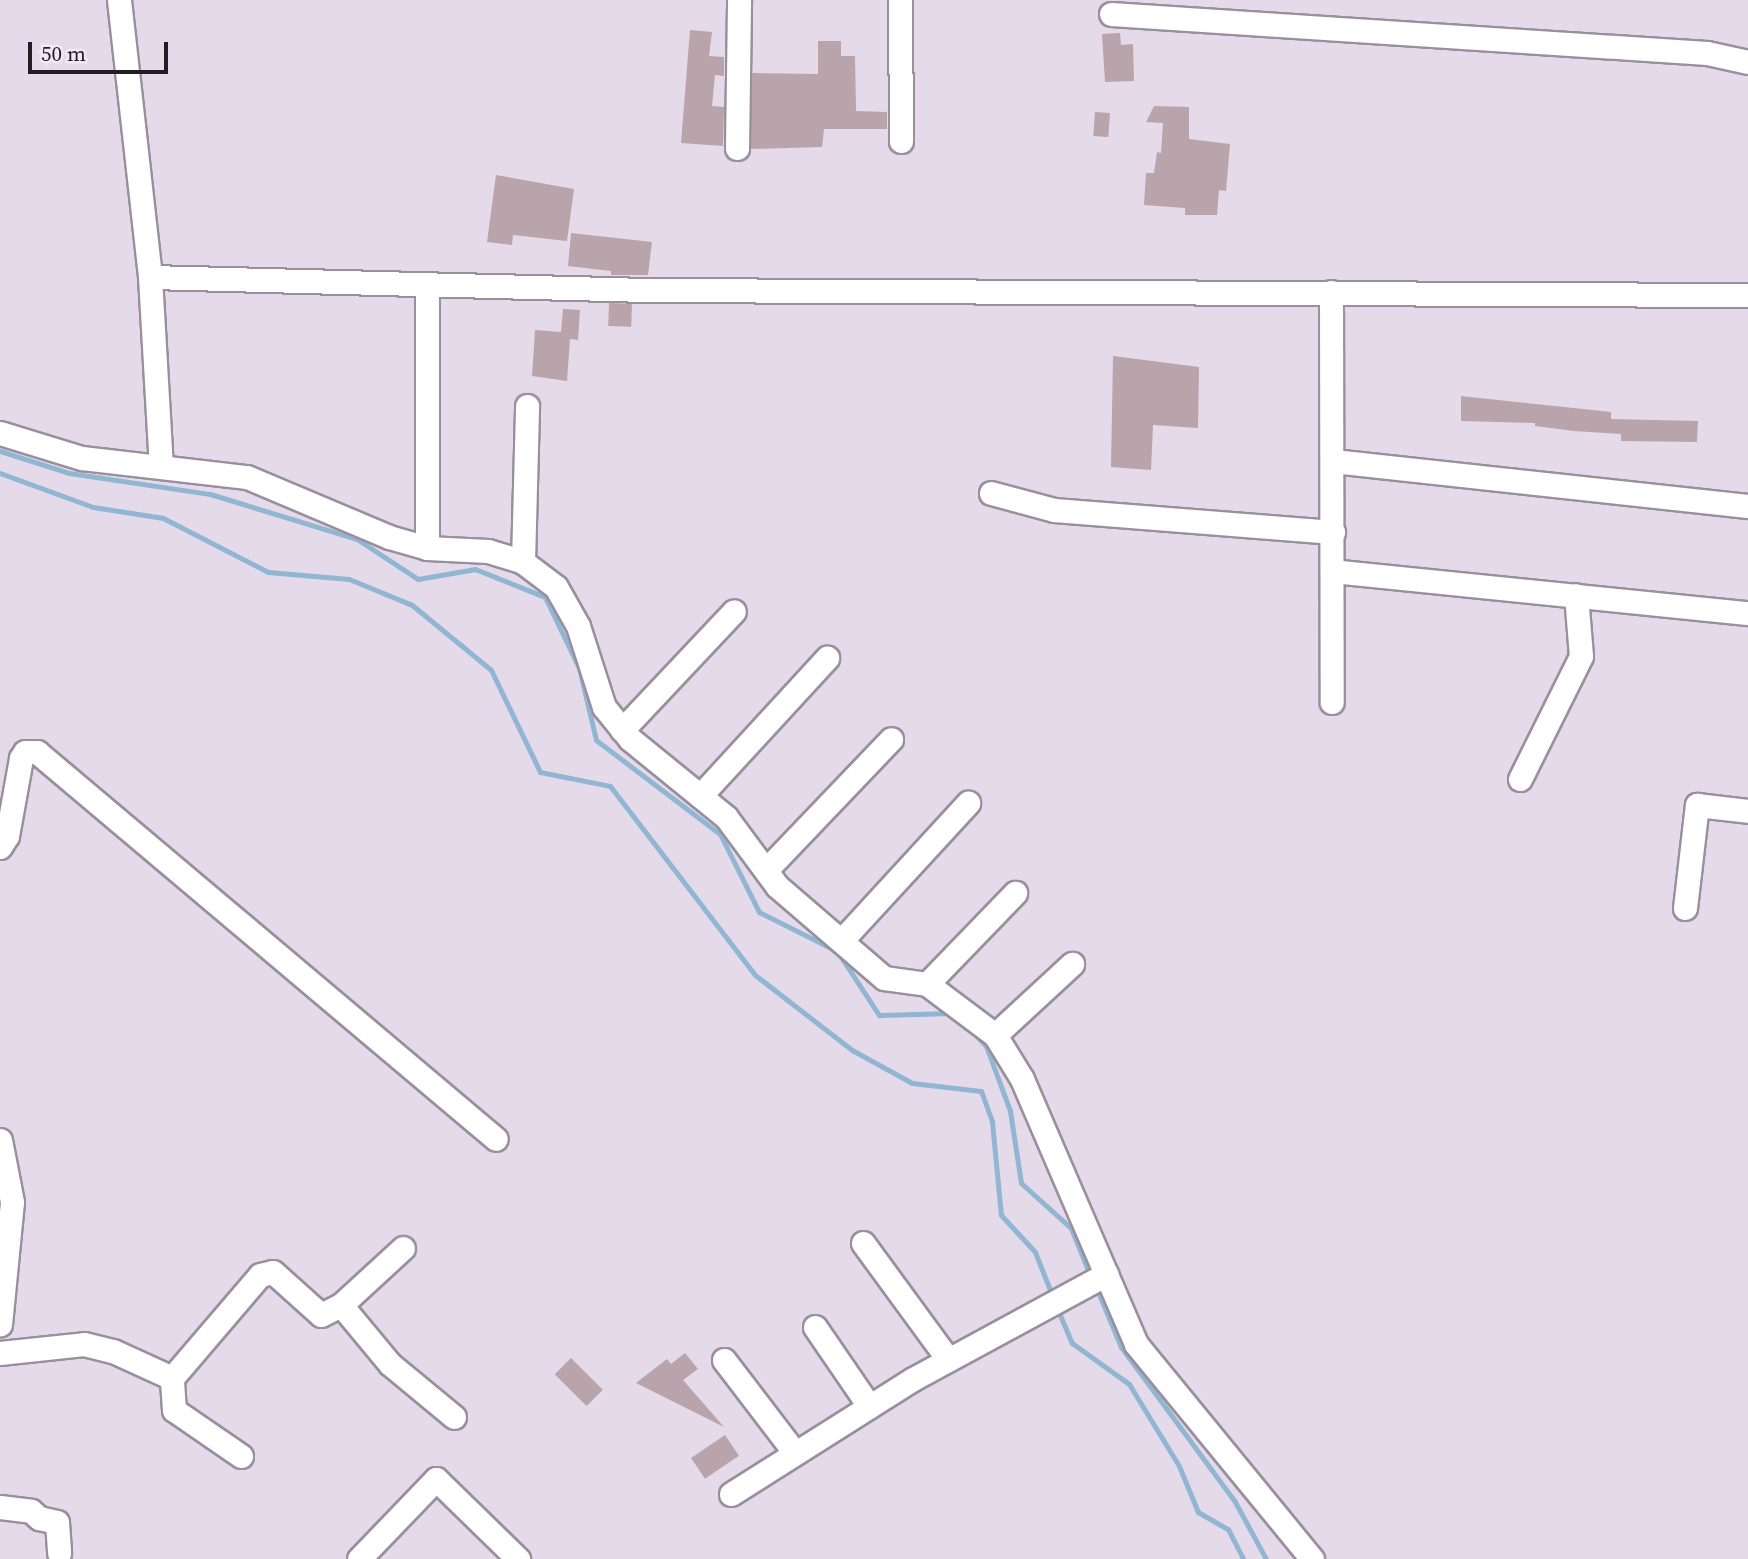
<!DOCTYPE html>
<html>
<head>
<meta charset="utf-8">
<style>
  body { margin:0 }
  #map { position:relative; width:1748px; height:1559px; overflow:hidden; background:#e4daea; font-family:"Source Serif 4",serif }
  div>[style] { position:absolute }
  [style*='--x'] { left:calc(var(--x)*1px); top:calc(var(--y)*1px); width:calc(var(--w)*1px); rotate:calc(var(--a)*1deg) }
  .stream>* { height:5px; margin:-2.5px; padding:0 2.5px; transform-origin:2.5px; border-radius:2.5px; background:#90b6d2 }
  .building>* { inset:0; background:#b8a4aa; transform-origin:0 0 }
  .roads { filter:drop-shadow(2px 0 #998f9e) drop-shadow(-2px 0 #998f9e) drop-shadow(0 2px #998f9e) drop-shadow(0 -2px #998f9e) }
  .minor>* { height:23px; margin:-11.5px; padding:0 11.5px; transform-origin:11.5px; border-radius:11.5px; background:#fff }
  span { translate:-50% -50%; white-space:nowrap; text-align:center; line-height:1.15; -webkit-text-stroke:6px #f2e7f7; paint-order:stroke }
  .scale { position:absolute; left:28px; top:42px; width:140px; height:32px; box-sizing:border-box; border:4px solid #211d22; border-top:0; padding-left:9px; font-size:21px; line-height:24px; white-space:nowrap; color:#211d22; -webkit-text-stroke:5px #f2e7f7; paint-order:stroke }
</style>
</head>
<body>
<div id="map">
  <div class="stream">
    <i style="--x:0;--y:451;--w:72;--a:17.7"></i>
    <i style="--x:69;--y:473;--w:143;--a:8.5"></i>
    <i style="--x:210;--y:494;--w:154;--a:17"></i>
    <i style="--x:357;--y:539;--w:73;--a:33.3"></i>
    <i style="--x:418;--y:579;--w:58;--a:-10"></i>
    <i style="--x:475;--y:569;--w:75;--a:21.8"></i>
    <i style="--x:545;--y:597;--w:79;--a:64.4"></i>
    <i style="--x:579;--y:668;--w:74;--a:76.7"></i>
    <i style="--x:596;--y:740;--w:156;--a:37.2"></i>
    <i style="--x:720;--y:834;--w:87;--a:63.4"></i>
    <i style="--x:759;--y:912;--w:87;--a:26.6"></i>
    <i style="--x:837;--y:951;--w:77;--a:56.7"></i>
    <i style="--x:879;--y:1015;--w:74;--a:-1.5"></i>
    <i style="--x:0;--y:473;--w:99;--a:20.1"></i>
    <i style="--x:93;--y:507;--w:71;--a:8.9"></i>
    <i style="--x:163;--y:518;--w:118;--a:27.2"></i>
    <i style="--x:268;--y:572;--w:81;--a:4.9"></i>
    <i style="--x:349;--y:579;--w:68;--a:22.4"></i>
    <i style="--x:412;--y:605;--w:102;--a:39.4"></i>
    <i style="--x:491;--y:670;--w:113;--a:64.3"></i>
    <i style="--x:540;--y:772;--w:71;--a:11.3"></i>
    <i style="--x:610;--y:786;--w:238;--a:52.5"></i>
    <i style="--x:755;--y:975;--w:123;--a:37.7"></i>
    <i style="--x:852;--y:1050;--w:68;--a:28.8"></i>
    <i style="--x:912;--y:1083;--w:69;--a:6.6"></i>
    <i style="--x:981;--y:1091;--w:33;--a:70"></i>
    <i style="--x:992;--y:1122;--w:93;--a:84.5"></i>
    <i style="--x:1001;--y:1215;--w:50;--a:47.4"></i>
    <i style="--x:1035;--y:1252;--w:46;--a:68.4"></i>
    <i style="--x:972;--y:1031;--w:21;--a:47"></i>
    <i style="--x:986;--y:1046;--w:69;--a:69.7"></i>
    <i style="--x:1010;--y:1111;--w:73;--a:81.3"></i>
    <i style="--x:1021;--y:1183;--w:67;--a:42"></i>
    <i style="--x:1071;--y:1228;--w:51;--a:68"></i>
    <i style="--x:1096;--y:1287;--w:65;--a:67.4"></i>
    <i style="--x:1121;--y:1347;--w:190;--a:53.6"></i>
    <i style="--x:1234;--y:1500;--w:67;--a:61.5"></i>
    <i style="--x:1057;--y:1308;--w:38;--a:67"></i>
    <i style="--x:1072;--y:1343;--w:70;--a:35.7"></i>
    <i style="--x:1129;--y:1384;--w:96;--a:58.6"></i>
    <i style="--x:1179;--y:1466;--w:50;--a:67.6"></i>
    <i style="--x:1198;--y:1512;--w:34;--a:30"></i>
    <i style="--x:1228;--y:1529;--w:34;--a:63"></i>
  </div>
  <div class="building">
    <i style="clip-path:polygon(690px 30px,712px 32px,709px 56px,724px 57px,724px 76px,715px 75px,712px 106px,724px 107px,723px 146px,681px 143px)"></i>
    <i style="clip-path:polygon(1120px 33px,1121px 45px,1133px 44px,1134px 81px,1105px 82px,1102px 34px)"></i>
    <i style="clip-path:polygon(818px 41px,841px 41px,841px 56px,855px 56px,856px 111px,887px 112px,887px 129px,824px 129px,822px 147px,751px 149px,752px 73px,818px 74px)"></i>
    <i style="clip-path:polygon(1154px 106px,1189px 107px,1189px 139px,1230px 144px,1226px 191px,1219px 190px,1217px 215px,1185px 215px,1185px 208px,1144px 205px,1146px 173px,1154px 173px,1157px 152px,1161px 153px,1163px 123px,1146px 122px)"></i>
    <i style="left:1095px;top:112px;width:15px;height:24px;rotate:4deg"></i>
    <i style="clip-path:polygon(496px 175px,574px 189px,567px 241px,513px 235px,512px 245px,487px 242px)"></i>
    <i style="clip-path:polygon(571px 233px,652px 242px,648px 275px,611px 275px,611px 271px,568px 266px)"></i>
    <i style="left:609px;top:303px;width:23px;height:23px;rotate:2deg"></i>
    <i style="clip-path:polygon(563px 309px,580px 310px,578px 340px,570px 339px,567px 381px,532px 376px,535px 330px,561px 332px)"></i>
    <i style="clip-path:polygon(1113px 356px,1199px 367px,1198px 428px,1153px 425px,1151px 470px,1111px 467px)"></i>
    <i style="clip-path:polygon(1461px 396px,1611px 412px,1611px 419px,1698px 421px,1697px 442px,1621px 441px,1621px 434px,1574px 431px,1535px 426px,1535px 423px,1461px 421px)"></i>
    <i style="clip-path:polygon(685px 1353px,698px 1369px,683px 1380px,724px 1427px,636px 1383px,667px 1359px,671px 1364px)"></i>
    <i style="left:571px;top:1358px;width:45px;height:23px;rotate:45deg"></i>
    <i style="left:725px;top:1435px;width:25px;height:41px;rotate:56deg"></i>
  </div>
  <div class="roads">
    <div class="minor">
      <i style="--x:119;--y:0;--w:279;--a:83.6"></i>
      <i style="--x:150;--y:277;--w:189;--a:86.7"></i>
      <i style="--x:900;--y:0;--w:141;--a:89.6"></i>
      <i style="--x:1111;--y:14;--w:597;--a:3.74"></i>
      <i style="--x:1707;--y:53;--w:42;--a:12.4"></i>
      <i style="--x:737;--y:148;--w:148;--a:-89.2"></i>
      <i style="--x:150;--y:277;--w:494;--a:1.5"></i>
      <i style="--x:644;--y:290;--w:1104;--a:0.26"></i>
      <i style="--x:1331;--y:292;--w:410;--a:89.9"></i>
      <i style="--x:0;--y:433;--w:86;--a:17"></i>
      <i style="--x:82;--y:458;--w:166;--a:6.6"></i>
      <i style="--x:247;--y:477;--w:154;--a:22.9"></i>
      <i style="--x:389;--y:537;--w:40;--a:16"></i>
      <i style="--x:427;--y:548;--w:61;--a:2.8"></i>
      <i style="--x:488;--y:551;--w:37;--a:17"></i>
      <i style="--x:523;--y:562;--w:41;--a:37.1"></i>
      <i style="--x:556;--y:587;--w:45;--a:60.6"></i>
      <i style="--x:578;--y:626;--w:85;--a:72.2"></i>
      <i style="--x:604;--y:707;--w:41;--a:50.9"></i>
      <i style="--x:630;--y:739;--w:124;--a:39.1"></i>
      <i style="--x:726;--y:817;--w:86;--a:53.5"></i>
      <i style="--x:777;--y:886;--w:141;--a:40.7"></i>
      <i style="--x:884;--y:978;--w:43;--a:7.9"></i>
      <i style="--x:927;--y:984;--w:85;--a:36.9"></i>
      <i style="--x:995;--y:1035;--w:52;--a:58.5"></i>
      <i style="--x:1022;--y:1079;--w:288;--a:66.7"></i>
      <i style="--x:1136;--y:1344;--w:278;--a:50.7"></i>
      <i style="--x:1333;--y:461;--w:417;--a:6.2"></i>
      <i style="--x:991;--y:493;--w:65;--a:15.1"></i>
      <i style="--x:1054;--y:510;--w:280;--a:4.5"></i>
      <i style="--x:427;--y:548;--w:264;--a:-90"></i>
      <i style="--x:523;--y:562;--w:156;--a:-88.5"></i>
      <i style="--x:1332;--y:571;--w:418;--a:5.8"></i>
      <i style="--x:622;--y:730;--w:163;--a:-46.7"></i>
      <i style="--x:1520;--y:779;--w:137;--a:-63.6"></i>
      <i style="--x:1581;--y:656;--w:61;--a:-94.7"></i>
      <i style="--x:700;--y:796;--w:188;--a:-47.4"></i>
      <i style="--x:0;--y:847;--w:13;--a:-58"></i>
      <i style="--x:7;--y:836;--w:79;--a:-79.8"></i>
      <i style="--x:21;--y:758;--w:7;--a:-56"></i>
      <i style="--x:25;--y:752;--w:12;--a:0"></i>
      <i style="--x:37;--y:752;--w:600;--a:40.14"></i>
      <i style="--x:766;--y:870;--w:181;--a:-46.3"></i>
      <i style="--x:1685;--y:908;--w:104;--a:-83.4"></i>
      <i style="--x:1697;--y:805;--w:51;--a:6.7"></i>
      <i style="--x:841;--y:941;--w:188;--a:-47.4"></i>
      <i style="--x:927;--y:984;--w:127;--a:-46"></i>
      <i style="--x:995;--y:1035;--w:105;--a:-42.7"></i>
      <i style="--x:0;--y:1140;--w:63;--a:79"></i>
      <i style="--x:12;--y:1202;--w:123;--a:95.6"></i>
      <i style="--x:863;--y:1243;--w:144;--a:53.8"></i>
      <i style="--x:341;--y:1305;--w:77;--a:50.3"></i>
      <i style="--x:390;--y:1364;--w:83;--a:39.6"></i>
      <i style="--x:815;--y:1327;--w:96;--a:55.6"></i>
      <i style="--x:0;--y:1353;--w:84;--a:-6.1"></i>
      <i style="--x:84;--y:1344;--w:30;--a:14"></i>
      <i style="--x:113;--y:1351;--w:65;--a:24.6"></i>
      <i style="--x:724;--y:1360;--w:117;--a:52.6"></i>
      <i style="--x:241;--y:1456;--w:81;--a:-145.5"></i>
      <i style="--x:174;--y:1410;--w:32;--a:-94"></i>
      <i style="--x:172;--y:1378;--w:135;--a:-49.5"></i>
      <i style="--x:260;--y:1275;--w:13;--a:-13"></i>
      <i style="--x:273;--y:1272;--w:64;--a:41.9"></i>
      <i style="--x:321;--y:1315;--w:22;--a:-27"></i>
      <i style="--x:341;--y:1305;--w:84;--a:-42.6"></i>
      <i style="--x:731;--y:1494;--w:215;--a:-32.3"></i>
      <i style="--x:913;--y:1379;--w:220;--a:-28.5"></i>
      <i style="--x:0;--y:1507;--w:31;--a:7"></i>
      <i style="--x:31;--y:1511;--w:11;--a:41"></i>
      <i style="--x:39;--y:1518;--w:18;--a:13"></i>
      <i style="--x:57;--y:1522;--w:31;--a:86"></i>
      <i style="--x:359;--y:1559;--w:111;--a:-46.1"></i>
      <i style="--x:436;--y:1479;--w:115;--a:44.3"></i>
    </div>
  </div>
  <div class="scale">50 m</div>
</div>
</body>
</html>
